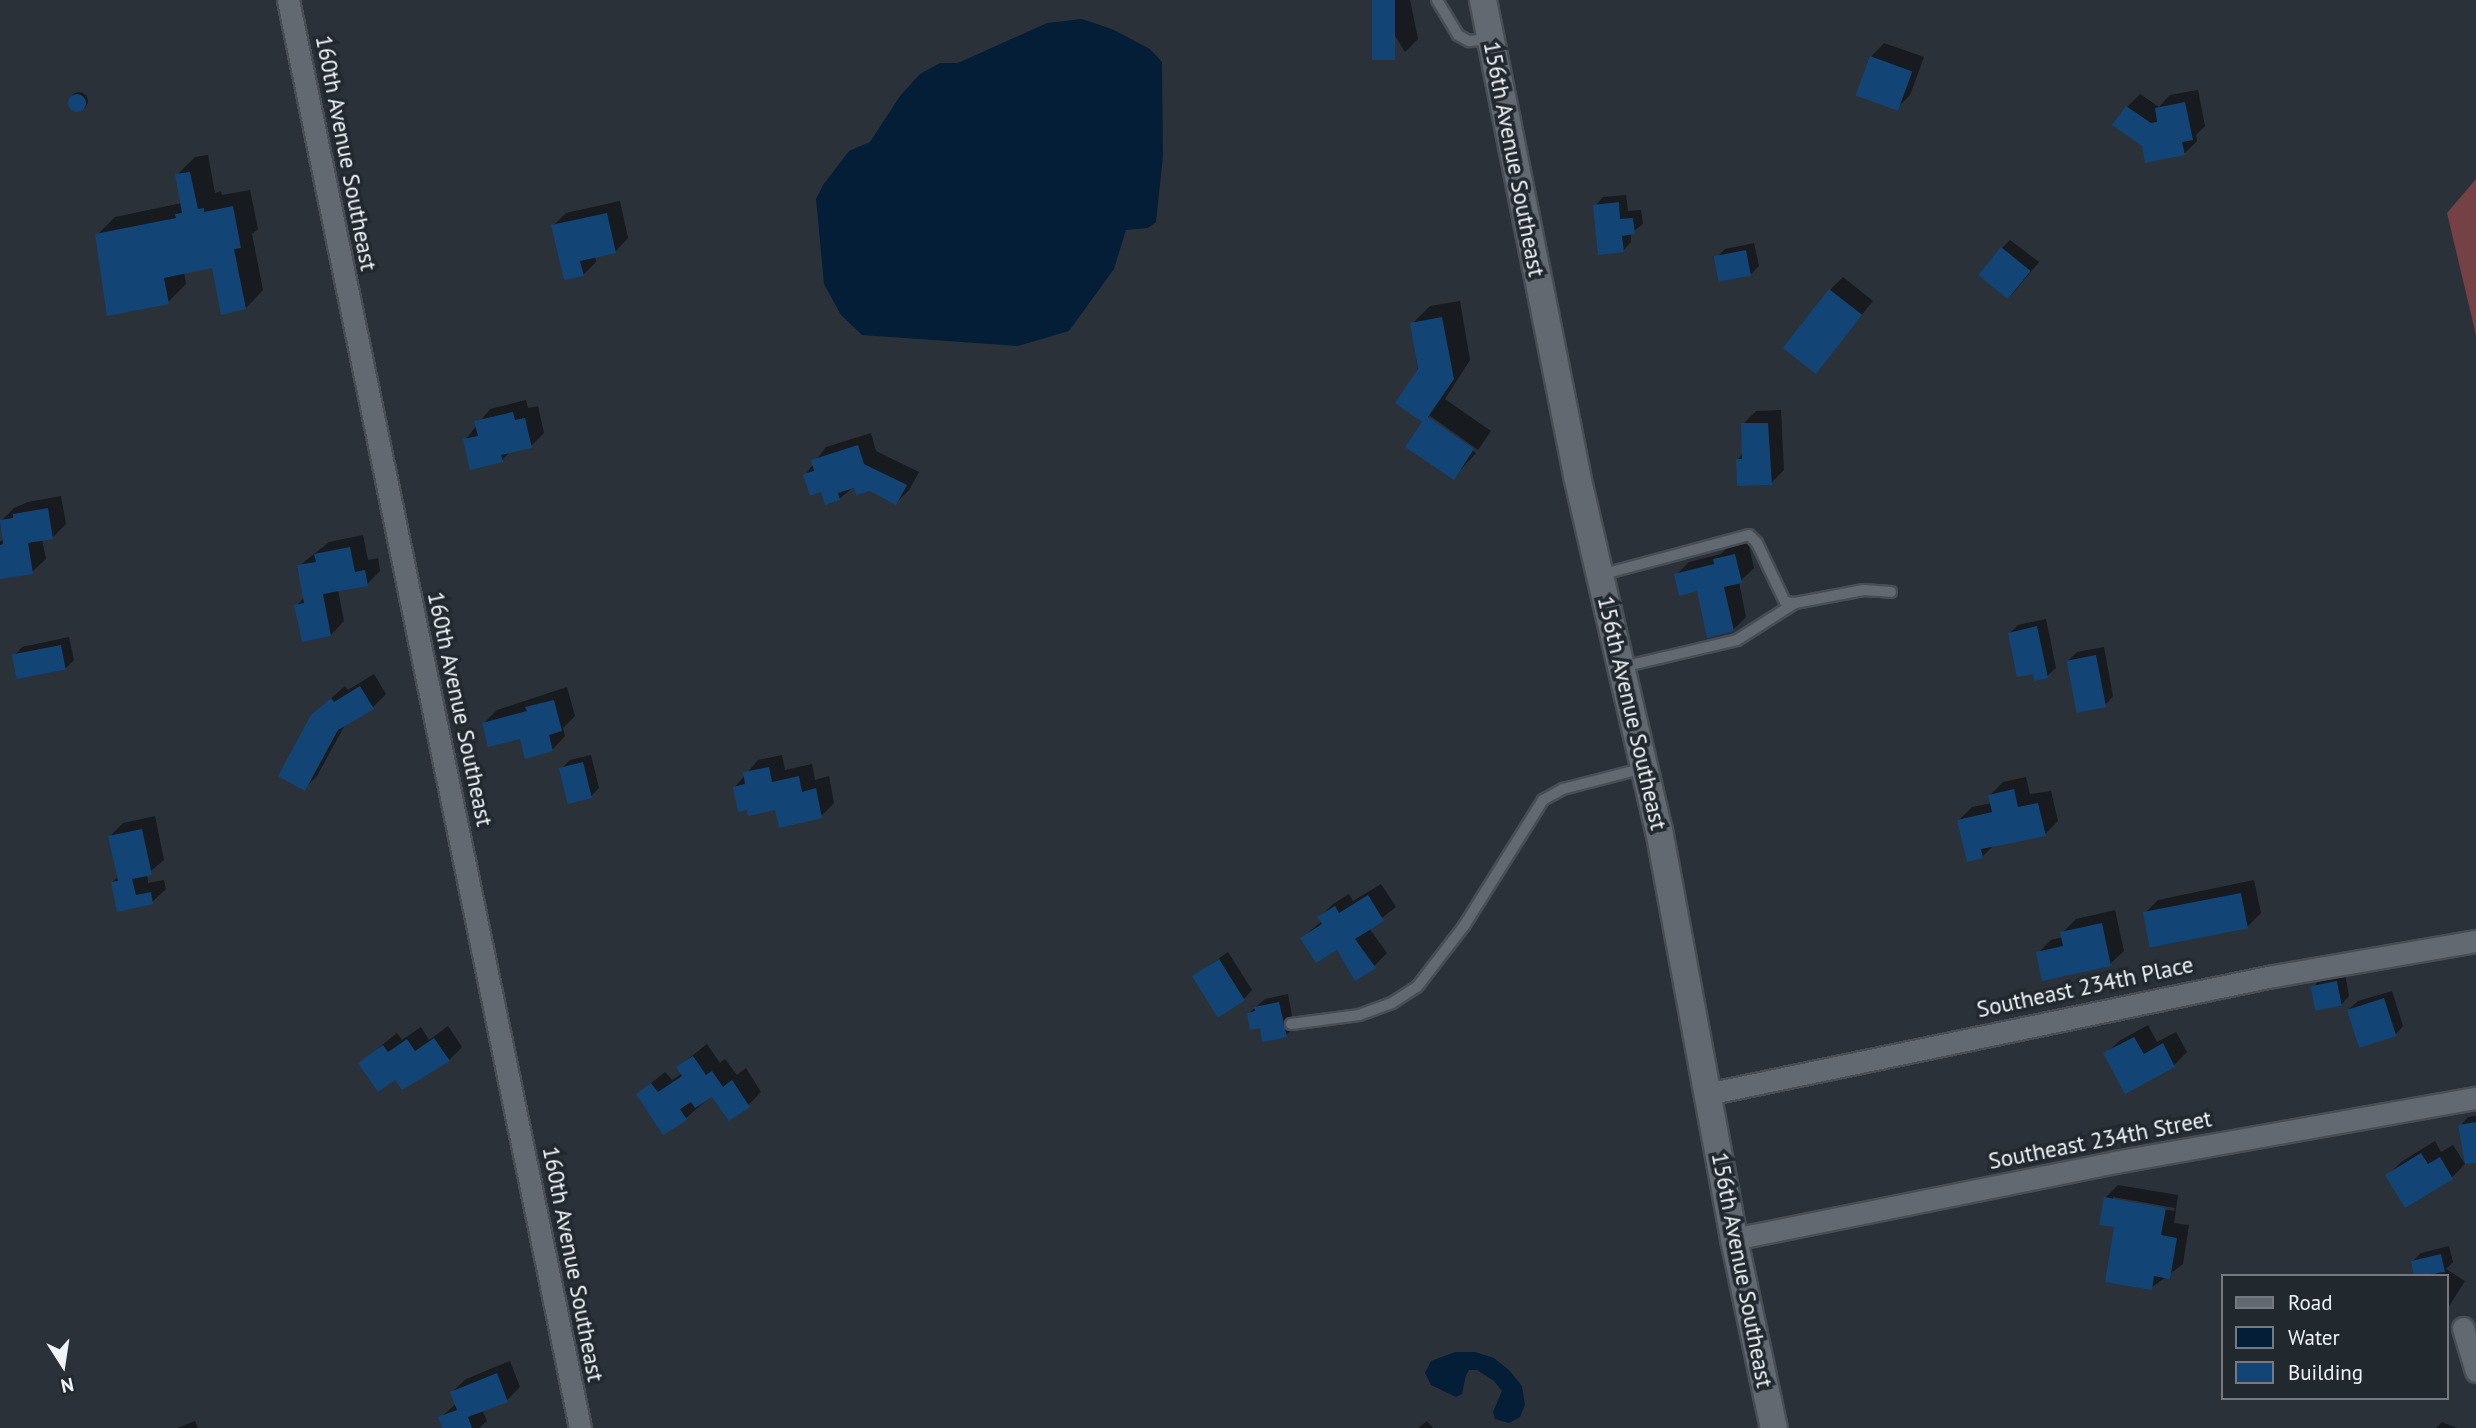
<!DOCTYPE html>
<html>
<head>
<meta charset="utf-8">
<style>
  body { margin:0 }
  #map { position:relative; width:2476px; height:1428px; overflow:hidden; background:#2b3139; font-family:"PT Sans",sans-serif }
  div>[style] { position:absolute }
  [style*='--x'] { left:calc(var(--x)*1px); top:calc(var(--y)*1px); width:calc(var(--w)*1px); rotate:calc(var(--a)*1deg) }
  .green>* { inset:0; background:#754145 }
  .water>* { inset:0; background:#041e37 }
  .shadow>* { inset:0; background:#0007 }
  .round { border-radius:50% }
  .building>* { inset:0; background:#124575; transform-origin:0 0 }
  .roads { filter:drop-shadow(2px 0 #484e54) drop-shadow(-2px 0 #484e54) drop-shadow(0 2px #484e54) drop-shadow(0 -2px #484e54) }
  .service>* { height:10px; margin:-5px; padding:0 5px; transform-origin:5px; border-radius:5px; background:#626971 }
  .minor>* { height:21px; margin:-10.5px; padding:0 10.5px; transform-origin:10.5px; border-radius:10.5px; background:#626971 }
  .tertiary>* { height:26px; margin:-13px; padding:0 13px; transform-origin:13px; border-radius:13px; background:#626971 }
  span { translate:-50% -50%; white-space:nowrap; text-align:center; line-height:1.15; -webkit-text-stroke:7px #21282e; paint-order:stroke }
  .street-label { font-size:23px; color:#f0f4f9 }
  .legend { position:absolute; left:2221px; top:1274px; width:228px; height:126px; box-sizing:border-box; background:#21282e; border:2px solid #747a7f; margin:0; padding:9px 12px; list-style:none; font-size:21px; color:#f0f4f9 }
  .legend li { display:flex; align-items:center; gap:14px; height:35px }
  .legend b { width:35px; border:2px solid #747a7f }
  .north { position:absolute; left:28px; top:1330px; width:70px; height:70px; -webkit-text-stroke:5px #21282e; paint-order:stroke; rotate:168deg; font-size:19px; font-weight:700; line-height:28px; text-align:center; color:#f0f4f9 }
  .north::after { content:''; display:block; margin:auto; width:24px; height:32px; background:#f0f4f9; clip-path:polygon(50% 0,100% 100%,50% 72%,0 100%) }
</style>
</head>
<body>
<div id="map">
  <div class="green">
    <i style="clip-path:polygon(2476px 179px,2476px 335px,2447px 213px)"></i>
  </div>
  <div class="water">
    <i style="clip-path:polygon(1082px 19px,1112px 29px,1150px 49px,1162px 62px,1163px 156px,1156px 222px,1148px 228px,1126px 230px,1114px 269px,1069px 331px,1018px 346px,862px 335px,841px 315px,824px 284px,816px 199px,823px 185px,849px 151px,870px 142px,900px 96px,920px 74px,940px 63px,958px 63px,1047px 23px)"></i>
    <i style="clip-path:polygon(1455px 1352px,1475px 1352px,1494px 1358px,1509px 1370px,1522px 1386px,1525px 1405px,1520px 1417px,1509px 1423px,1495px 1419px,1493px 1412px,1502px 1391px,1494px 1381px,1477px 1370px,1469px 1370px,1466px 1375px,1462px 1394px,1456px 1397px,1431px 1385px,1425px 1373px,1431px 1361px)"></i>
  </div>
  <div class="shadow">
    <i style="clip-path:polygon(1373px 0,1410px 0,1418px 39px,1405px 52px)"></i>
    <i style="clip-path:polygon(1884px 43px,1924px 57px,1910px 95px,1897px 108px,1871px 57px)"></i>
    <i style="clip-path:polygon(2198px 90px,2205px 126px,2196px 135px,2197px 141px,2184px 154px,2143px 145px,2127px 107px,2140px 94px,2159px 107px,2170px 95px)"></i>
    <i class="round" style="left:70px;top:92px;width:18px;height:18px"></i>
    <i style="clip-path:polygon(208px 155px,215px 193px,221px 191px,222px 195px,250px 190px,258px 229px,252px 234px,263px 290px,246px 308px,213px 266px,184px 272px,186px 284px,168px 302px,97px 235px,115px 217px,182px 203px,177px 175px,195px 157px)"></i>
    <i style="clip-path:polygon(1626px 195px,1628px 211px,1641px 210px,1643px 224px,1631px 233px,1631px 242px,1623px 251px,1595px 206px,1603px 197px)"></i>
    <i style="clip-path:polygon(620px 201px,628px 238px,615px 252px,595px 256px,596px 262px,583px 275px,553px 226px,566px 213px)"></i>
    <i style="clip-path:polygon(2010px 240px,2039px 262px,2009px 298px,2002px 248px)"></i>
    <i style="clip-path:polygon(1754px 243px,1759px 266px,1751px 274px,1716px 258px,1725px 249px)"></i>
    <i style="clip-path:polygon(1843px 277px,1873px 301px,1816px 371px,1830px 290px)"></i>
    <i style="clip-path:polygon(1460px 301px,1470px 360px,1445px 399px,1491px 431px,1478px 450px,1429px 415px,1429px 419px,1476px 453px,1453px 478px,1424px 421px,1412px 324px,1430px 306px)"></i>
    <i style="clip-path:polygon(526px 400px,528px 408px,538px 406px,544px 433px,531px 446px,511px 451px,502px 460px,465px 440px,490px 409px)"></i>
    <i style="clip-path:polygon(1781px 410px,1784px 470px,1771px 483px,1737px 460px,1744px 453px,1743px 424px,1756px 411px)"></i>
    <i style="clip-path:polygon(871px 433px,876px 451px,919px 472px,909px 490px,896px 503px,870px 489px,855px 486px,839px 499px,822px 490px,805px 475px,826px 447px)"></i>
    <i style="clip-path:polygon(61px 496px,66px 524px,53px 537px,42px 539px,46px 559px,32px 572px,0 567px,0 542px,4px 538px,1px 521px,14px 508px,28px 502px)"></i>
    <i style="clip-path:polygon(363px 535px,368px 560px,378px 558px,380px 571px,367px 584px,338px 590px,344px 621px,331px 635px,296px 606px,305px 597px,299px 566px,329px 542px)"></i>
    <i style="clip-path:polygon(1748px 542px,1754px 568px,1739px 582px,1746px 617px,1733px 630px,1698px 589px,1676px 575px,1689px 562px,1721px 554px,1728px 547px)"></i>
    <i style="clip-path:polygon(2046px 619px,2056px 668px,2047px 676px,2034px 672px,2010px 633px,2018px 625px)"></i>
    <i style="clip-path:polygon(69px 637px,74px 660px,66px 668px,14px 656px,22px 647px)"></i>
    <i style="clip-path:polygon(2104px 647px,2113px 696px,2105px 705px,2068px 661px,2077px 652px)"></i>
    <i style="clip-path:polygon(374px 674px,386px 694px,373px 707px,346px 723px,317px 776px,304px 789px,327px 702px,345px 686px,348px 690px)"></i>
    <i style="clip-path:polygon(567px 687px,575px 716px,563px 728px,565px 736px,552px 750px,484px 723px,497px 710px)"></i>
    <i style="clip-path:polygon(591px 755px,599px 788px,591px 796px,561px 769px,570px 760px)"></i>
    <i style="clip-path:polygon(782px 755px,785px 770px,812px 764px,815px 780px,829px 776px,834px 803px,821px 816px,777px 808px,735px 787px,758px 760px)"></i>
    <i style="clip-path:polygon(2026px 777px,2030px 794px,2051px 791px,2058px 821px,2045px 834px,1995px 844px,1982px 857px,1959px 820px,1972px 807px,1992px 803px,1990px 795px,2003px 782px)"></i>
    <i style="clip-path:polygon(155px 816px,164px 860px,147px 874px,148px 883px,164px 880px,166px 889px,152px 902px,118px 909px,112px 882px,119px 876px,110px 836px,123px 823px)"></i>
    <i style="clip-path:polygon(2254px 880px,2261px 913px,2248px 926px,2145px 913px,2158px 900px)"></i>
    <i style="clip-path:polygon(1381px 884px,1396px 907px,1369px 928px,1387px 953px,1374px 966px,1338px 947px,1302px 938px,1322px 921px,1320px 917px,1333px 904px,1349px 894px,1353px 901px)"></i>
    <i style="clip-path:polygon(2115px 910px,2124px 951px,2110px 964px,2038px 953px,2051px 940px,2063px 937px,2062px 933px,2076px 919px)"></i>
    <i style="clip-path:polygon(1228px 952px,1252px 990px,1244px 999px,1194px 976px)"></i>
    <i style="clip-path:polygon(2345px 974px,2349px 996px,2341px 1005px,2313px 987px,2321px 979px)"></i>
    <i style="clip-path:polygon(2392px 991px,2403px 1026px,2395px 1035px,2349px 1009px,2358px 1001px)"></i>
    <i style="clip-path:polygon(1288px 994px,1294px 1027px,1286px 1035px,1261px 1026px,1249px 1013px,1265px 999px)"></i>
    <i style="clip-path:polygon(2148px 1025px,2157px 1042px,2176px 1032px,2187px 1052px,2174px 1065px,2126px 1091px,2106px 1054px,2119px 1041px)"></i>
    <i style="clip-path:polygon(448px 1026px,462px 1047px,449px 1060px,396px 1078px,360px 1063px,397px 1033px,402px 1040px,421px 1027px,429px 1040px)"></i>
    <i style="clip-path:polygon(707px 1044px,720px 1063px,725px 1059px,737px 1075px,746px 1068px,761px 1092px,748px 1105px,713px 1095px,686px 1118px,638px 1094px,665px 1072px,672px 1080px,683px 1073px,678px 1067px)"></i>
    <i style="clip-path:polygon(2476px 1116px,2476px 1161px,2460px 1126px,2468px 1117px)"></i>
    <i style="clip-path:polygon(2435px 1141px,2441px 1152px,2453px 1145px,2465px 1164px,2452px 1177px,2388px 1175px,2401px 1162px)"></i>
    <i style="clip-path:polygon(evenodd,2118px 1185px,2178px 1195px,2174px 1223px,2189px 1225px,2183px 1264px,2151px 1288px,2116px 1226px,2105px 1198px,2118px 1185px,2113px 1197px,2175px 1208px,2174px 1211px,2113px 1201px,2113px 1197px)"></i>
    <i style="clip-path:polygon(2449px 1246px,2453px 1262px,2446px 1269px,2465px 1281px,2446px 1311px,2446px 1276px,2434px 1276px,2437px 1272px,2416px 1276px,2413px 1261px,2421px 1253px)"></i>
    <i style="clip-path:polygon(510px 1361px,520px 1387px,507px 1400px,482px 1410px,487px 1421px,479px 1428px,444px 1428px,440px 1418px,457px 1403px,452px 1392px,466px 1379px)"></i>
    <i style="clip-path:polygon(195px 1421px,198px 1428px,177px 1428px)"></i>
    <i style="clip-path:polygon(1427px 1421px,1433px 1428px,1418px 1428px)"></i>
    <i style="clip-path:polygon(2442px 1422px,2457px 1428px,2436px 1428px)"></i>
  </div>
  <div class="building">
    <i style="left:1372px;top:0;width:23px;height:60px"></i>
    <i style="left:1870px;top:56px;width:45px;height:42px;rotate:20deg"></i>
    <i class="round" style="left:68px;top:94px;width:18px;height:18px"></i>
    <i style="clip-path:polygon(2185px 102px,2193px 140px,2182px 142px,2185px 155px,2145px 163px,2142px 146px,2112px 125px,2126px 106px,2151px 123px,2157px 122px,2155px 108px)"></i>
    <i style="clip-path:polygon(190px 172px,198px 209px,204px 208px,204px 212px,233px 206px,241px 248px,234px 249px,246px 309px,221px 315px,212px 268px,164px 278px,169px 304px,107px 316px,95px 234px,176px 218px,175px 214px,182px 213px,175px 174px)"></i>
    <i style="clip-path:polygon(1619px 202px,1620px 219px,1633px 218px,1635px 234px,1622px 236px,1624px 252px,1598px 255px,1593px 205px)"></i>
    <i style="clip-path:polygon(607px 213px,616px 253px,580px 261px,584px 276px,564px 280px,551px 225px)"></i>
    <i style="left:2001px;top:247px;width:38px;height:36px;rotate:39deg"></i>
    <i style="left:1746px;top:250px;width:26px;height:33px;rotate:79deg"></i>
    <i style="left:1829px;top:289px;width:42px;height:75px;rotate:38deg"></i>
    <i style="clip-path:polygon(1442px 317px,1454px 379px,1428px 417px,1474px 449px,1454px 480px,1405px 447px,1422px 422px,1395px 403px,1418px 369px,1410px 323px)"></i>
    <i style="clip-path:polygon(513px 412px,515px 420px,525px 418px,532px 448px,501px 455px,503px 462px,470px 470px,463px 439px,478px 436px,474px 421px)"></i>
    <i style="clip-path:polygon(1741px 423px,1768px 423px,1772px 485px,1737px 486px,1736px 459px,1742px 459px)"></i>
    <i style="clip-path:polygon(858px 445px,864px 464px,907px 485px,896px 505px,870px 491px,856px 495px,854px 488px,838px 493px,840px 500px,825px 505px,821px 492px,810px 496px,803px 474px,814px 471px,811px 460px)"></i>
    <i style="clip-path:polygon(48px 508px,53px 539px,28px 543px,33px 574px,0 579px,0 545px,3px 544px,0 520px,13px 518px,13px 514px)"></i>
    <i style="clip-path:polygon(350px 547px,355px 572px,365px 570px,368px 586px,323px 594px,331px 636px,302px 642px,294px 605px,304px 603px,297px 565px,316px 562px,314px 554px)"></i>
    <i style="clip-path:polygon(1735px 554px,1742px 583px,1724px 587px,1734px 631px,1707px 638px,1697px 591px,1679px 596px,1674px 574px,1714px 564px,1713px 559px)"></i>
    <i style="clip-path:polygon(2037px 626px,2048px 678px,2034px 681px,2033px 674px,2017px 677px,2008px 633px)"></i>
    <i style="left:61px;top:645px;width:25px;height:50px;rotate:79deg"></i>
    <i style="left:2096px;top:655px;width:53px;height:30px;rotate:79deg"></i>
    <i style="clip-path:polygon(360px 686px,374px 709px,338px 730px,305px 791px,278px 776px,311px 715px,331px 698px,334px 702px)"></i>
    <i style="clip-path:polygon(554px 700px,562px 731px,549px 735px,553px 751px,525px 759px,520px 739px,488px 747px,482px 723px,527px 711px,525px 707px)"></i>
    <i style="left:583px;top:762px;width:37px;height:25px;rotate:76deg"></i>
    <i style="clip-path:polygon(769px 767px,772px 782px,799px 776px,802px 792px,816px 788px,822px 818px,779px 828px,775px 810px,748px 816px,747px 810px,738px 812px,733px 787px,745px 784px,743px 772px)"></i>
    <i style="clip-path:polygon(2014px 789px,2018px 807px,2038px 803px,2046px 836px,1981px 849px,1983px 858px,1967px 862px,1957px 820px,1992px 812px,1988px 795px)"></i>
    <i style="clip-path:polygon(142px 829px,152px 875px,132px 879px,136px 895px,151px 892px,153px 904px,117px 912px,111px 882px,118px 881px,108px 836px)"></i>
    <i style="left:2241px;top:893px;width:36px;height:100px;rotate:79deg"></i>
    <i style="clip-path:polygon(1368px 895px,1384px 921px,1355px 939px,1376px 968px,1355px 981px,1337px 950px,1316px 963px,1300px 938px,1322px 924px,1317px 917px,1335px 906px,1339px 913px)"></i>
    <i style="clip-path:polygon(2102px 923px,2111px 966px,2042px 981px,2036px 952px,2063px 946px,2060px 932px)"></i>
    <i style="left:1219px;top:959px;width:49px;height:32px;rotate:58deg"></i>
    <i style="left:2337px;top:981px;width:25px;height:27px;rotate:79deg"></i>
    <i style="left:2384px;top:998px;width:40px;height:39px;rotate:72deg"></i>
    <i style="clip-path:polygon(1279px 1002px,1287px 1037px,1262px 1042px,1260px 1028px,1250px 1030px,1247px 1013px,1255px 1011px,1254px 1007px)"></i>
    <i style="clip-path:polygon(2134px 1037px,2144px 1054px,2163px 1043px,2175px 1067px,2125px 1094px,2103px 1053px)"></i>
    <i style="clip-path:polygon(434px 1038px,450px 1061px,402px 1090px,395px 1080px,378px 1092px,358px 1063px,383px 1045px,388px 1052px,407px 1039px,415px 1051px)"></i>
    <i style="clip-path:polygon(693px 1056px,706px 1075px,712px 1071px,723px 1087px,732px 1080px,750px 1107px,729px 1121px,712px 1097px,695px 1108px,691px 1102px,680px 1109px,687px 1120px,663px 1135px,636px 1094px,651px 1083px,658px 1092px,682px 1076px,676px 1067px)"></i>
    <i style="clip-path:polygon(2476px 1122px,2476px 1163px,2465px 1164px,2458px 1125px)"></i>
    <i style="clip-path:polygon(2421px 1153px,2428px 1164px,2440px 1157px,2453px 1179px,2405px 1208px,2385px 1175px)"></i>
    <i style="clip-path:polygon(2104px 1197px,2166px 1208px,2161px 1235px,2177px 1238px,2170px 1279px,2154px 1276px,2152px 1290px,2105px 1282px,2114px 1227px,2099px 1225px)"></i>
    <i style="clip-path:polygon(2441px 1254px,2445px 1272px,2414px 1276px,2411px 1261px)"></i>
    <i style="clip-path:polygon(497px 1373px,508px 1402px,468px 1417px,472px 1428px,442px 1428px,438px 1417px,457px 1410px,450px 1392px)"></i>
  </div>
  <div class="roads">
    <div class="service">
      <i style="--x:1437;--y:0;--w:41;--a:59"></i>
      <i style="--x:1458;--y:35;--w:13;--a:29"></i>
      <i style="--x:1469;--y:41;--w:21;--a:-5"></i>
      <i style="--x:1600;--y:575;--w:154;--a:-15"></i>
      <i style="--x:1749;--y:535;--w:11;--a:45"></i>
      <i style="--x:1757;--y:543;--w:65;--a:64.6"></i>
      <i style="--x:1785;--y:602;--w:10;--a:6"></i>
      <i style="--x:1795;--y:603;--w:70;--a:-10.7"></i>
      <i style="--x:1864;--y:590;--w:27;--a:4"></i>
      <i style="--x:1622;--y:667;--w:118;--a:-13.2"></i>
      <i style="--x:1737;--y:640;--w:69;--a:-32.5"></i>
      <i style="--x:1291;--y:1024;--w:69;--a:-7.5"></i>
      <i style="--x:1359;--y:1015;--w:35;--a:-20"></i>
      <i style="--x:1392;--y:1003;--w:30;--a:-33"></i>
      <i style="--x:1417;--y:987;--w:77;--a:-52.4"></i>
      <i style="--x:1464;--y:926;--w:149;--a:-57.9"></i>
      <i style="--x:1543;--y:800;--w:23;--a:-29"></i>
      <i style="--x:1563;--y:789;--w:84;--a:-14.5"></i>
    </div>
    <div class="minor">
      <i style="--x:288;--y:0;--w:1458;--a:78.44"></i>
      <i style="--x:1707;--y:1094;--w:578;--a:-11.78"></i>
      <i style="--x:2273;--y:976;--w:206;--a:-9.8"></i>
      <i style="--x:1734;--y:1239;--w:389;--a:-11.4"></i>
      <i style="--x:2115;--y:1162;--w:367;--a:-10.1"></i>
      <i style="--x:2463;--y:1328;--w:45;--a:73.2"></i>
    </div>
    <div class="tertiary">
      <i style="--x:1483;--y:0;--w:485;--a:78.8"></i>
      <i style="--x:1577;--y:476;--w:363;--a:77"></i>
      <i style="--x:1659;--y:830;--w:416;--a:79.6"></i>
      <i style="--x:1734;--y:1239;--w:193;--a:78.1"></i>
    </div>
  </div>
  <div class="street-label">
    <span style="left:346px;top:153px;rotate:79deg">160th Avenue Southeast</span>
    <span style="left:1514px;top:159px;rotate:79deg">156th Avenue Southeast</span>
    <span style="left:460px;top:709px;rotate:78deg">160th Avenue Southeast</span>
    <span style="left:1632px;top:713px;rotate:77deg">156th Avenue Southeast</span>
    <span style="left:2085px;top:987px;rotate:-12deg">Southeast 234th Place</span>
    <span style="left:2100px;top:1140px;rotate:-11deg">Southeast 234th Street</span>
    <span style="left:573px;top:1264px;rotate:79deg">160th Avenue Southeast</span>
    <span style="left:1742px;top:1270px;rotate:79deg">156th Avenue Southeast</span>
  </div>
  <ul class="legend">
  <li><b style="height:9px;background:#626971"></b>Road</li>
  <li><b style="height:19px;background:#041e37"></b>Water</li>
  <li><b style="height:19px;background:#124575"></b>Building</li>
  </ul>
  <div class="north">N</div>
</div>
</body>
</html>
